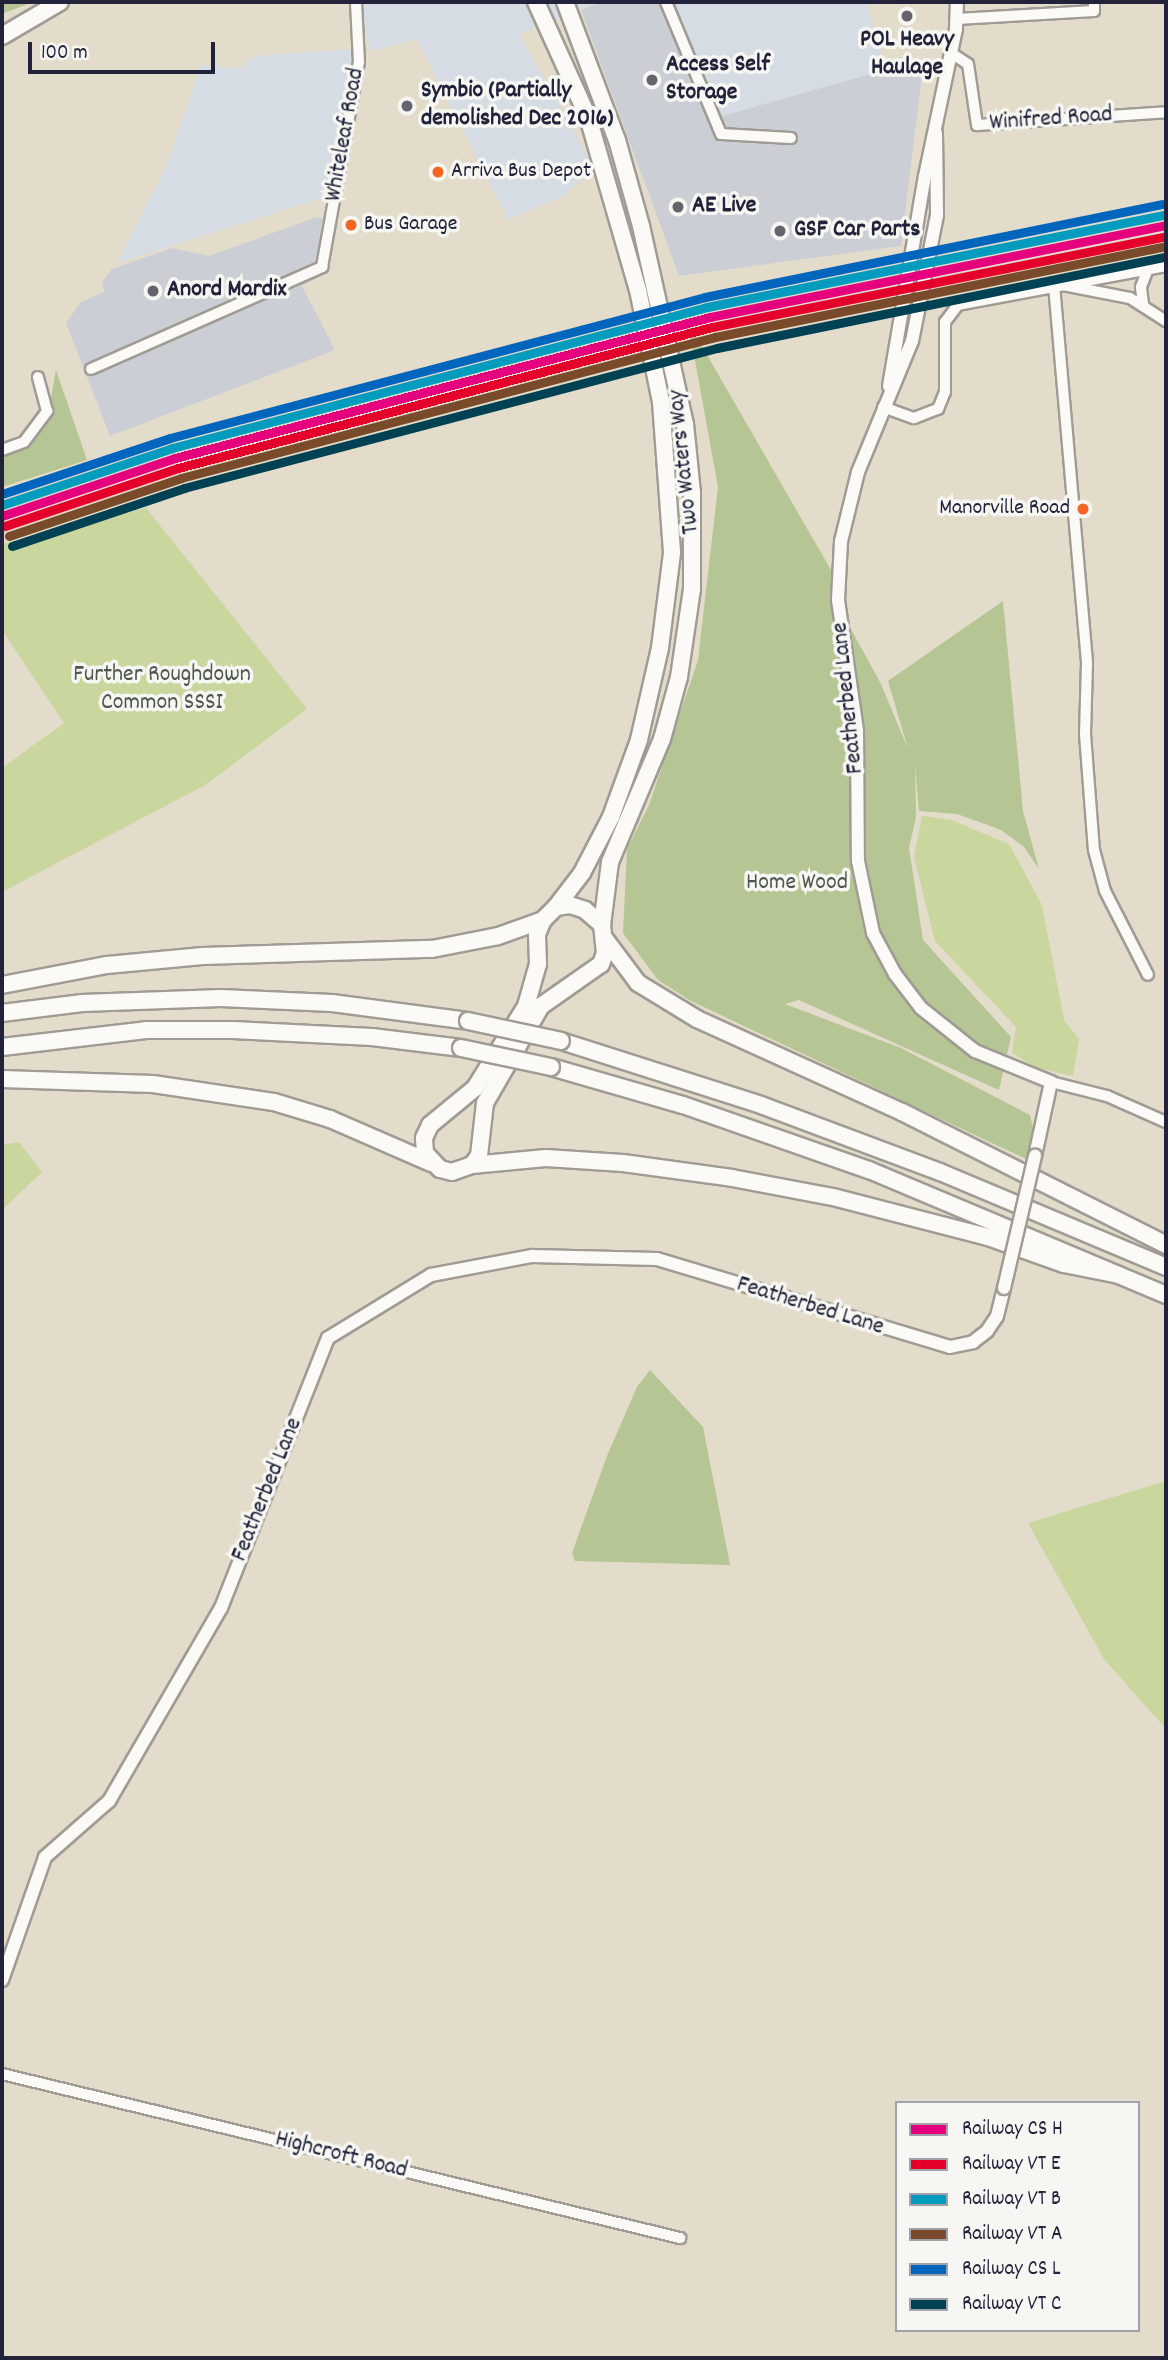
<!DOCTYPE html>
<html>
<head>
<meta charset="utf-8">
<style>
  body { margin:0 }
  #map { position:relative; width:1168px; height:2360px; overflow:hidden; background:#e4dcca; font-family:Dekko,sans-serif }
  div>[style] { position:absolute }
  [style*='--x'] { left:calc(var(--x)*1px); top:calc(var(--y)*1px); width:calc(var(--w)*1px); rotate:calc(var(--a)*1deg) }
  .built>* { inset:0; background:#d5dce4 }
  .industrial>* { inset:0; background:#cbcfd5 }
  .green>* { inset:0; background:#c9d69d }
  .forest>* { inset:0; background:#b5c594 }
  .roads { filter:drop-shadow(2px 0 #a09b94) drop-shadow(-2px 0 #a09b94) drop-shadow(0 2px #a09b94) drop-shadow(0 -2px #a09b94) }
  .minor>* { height:10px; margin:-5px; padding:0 5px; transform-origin:5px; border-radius:5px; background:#fbfaf7 }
  .tertiary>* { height:12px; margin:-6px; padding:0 6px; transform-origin:6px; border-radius:6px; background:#fbfaf7 }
  .primary>* { height:16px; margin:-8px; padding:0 8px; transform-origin:8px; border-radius:8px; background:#fbfaf7 }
  .trunk>* { height:16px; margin:-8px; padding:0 8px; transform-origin:8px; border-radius:8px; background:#fbfaf7 }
  .bridges { filter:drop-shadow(2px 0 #a09b94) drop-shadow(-2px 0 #a09b94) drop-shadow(0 2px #a09b94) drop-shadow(0 -2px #a09b94) }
  .tertiary-bridge>* { height:12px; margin:-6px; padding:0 6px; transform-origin:6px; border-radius:6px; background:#fbfaf7 }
  .trunk-bridge>* { height:16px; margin:-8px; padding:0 8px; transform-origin:8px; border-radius:8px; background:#fbfaf7 }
  .rail-1>* { height:9px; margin:-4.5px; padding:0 4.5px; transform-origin:4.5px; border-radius:4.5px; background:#e5007d }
  .rail-2>* { height:9px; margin:-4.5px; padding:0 4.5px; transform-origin:4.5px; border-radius:4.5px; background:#e4002b }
  .rail-3>* { height:9px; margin:-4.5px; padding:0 4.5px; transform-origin:4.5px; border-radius:4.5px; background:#039cbf }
  .rail-4>* { height:9px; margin:-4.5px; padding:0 4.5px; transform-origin:4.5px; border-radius:4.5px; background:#7a4b2a }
  .rail-5>* { height:9px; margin:-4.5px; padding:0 4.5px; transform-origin:4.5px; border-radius:4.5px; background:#0065bd }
  .rail-6>* { height:9px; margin:-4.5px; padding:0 4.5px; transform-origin:4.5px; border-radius:4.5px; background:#004153 }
  .dots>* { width:19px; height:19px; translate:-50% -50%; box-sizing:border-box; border:4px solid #f6f6f2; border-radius:50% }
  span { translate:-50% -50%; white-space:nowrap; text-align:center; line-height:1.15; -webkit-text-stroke:7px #f6f6f2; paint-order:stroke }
  .bus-label { font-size:22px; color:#22223b }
  .left { translate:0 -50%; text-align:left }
  .right { translate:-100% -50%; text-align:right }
  .poi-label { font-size:24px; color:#22223b; font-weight:700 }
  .street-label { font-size:24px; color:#22223b }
  .park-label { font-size:24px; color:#4e574d }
  .frame { position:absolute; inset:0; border:4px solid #22223b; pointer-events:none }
  .legend { position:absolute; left:895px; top:2101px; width:245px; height:231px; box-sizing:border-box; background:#f6f6f2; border:2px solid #a1a1a9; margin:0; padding:9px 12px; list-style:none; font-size:21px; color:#22223b }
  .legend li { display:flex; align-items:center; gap:14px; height:35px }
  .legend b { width:35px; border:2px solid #a1a1a9 }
  .scale { position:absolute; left:28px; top:42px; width:187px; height:32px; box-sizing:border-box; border:4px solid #22223b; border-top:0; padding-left:9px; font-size:21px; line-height:24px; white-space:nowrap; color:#22223b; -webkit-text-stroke:5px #f6f6f2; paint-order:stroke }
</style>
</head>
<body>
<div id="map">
  <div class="built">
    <i style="clip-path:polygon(361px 2px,602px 2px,519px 34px,595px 169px,563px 196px,508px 220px,417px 39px,370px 51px)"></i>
    <i style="clip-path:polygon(675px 2px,866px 2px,886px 70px,719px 117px)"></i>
    <i style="clip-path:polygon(351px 49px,350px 97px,322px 198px,117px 263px,166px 167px,201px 65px,240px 69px,254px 56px)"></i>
  </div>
  <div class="industrial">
    <i style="clip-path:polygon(602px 2px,675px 2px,719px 117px,924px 59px,901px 246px,679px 276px,581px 10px)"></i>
    <i style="clip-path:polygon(317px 217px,338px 222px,327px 272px,302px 286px,335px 350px,110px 436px,66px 323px,81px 302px,104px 292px,102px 282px,112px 269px,172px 248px,209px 256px)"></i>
  </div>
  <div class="green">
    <i style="clip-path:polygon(146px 508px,307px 709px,207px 784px,2px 892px,2px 768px,64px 723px,2px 630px,2px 544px)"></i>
    <i style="clip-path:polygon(922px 816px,951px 820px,1009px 844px,1042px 905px,1064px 1020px,1079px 1039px,1073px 1076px,1037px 1068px,1012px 1053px,1016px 1027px,935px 941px,914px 857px)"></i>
    <i style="clip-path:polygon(19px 1142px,42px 1172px,2px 1210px,2px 1145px)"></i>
    <i style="clip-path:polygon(1166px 1481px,1166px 1729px,1104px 1659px,1028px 1523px)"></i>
  </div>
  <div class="forest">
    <i style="clip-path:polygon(2px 2px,33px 2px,2px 14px)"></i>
    <i style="clip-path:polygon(688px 322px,831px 570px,835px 600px,881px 684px,908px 749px,888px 681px,1003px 601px,1023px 811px,1039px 869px,1024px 847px,1001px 830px,957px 814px,919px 811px,915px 765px,916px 817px,909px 848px,923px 940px,1011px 1037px,999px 1090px,799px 1000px,785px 1004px,901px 1048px,1030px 1115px,1033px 1128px,1026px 1159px,691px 1001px,658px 980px,623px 933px,627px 849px,649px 805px,698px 660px,718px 487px)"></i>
    <i style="clip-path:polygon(56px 370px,87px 460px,2px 487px,2px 454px,25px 446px,47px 420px)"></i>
    <i style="clip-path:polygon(650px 1370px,703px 1427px,730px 1565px,575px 1561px,572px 1553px,607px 1456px,637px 1387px)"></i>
  </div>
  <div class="roads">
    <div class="minor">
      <i style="--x:666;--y:2;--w:143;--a:67.4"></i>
      <i style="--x:721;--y:134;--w:70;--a:3.3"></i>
      <i style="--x:957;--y:19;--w:137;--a:-3.3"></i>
      <i style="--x:1094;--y:11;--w:9;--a:-90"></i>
      <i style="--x:951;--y:53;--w:20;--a:33"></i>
      <i style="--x:968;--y:64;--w:62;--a:81.6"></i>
      <i style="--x:977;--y:125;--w:189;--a:-3.9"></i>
      <i style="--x:1054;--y:285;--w:379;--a:85"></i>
      <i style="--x:1087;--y:663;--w:71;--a:91.6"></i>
      <i style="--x:1085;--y:734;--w:116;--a:85.6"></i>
      <i style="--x:1094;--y:850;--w:42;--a:75"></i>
      <i style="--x:1105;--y:891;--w:94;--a:62.9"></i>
      <i style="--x:1063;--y:285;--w:68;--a:11"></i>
      <i style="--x:1130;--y:298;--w:43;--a:32.6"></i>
      <i style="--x:1143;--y:304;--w:17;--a:-97"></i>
      <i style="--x:1141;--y:287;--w:19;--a:-69"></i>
      <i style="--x:91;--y:369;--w:253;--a:-23.8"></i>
      <i style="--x:322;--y:267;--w:208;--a:-79.8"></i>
      <i style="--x:359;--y:62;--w:60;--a:-92.9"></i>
      <i style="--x:883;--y:407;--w:33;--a:20"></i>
      <i style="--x:914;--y:418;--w:26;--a:-21"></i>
      <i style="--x:938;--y:409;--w:18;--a:-68"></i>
      <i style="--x:945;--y:392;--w:70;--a:-90"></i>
      <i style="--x:945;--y:322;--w:21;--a:-53"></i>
      <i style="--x:958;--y:305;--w:212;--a:-10.6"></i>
      <i style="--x:2;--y:450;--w:23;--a:-20"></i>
      <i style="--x:24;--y:442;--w:39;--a:-53"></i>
      <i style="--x:47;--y:411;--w:35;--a:-105"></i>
      <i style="--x:1051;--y:1082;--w:58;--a:14"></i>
      <i style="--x:1107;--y:1096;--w:64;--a:23.8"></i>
      <i style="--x:2;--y:2074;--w:698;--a:13.6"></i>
    </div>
    <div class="tertiary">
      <i style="--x:936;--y:133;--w:82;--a:89.3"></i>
      <i style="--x:937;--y:215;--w:128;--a:101.2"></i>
      <i style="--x:912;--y:341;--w:142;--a:112.4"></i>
      <i style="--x:858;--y:472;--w:71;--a:103.8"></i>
      <i style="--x:841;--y:541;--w:59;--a:92.9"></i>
      <i style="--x:838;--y:600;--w:131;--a:81.7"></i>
      <i style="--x:857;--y:730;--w:131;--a:89.6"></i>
      <i style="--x:858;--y:861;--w:74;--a:78.2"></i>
      <i style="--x:873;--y:933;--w:47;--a:61.8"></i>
      <i style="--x:895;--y:974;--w:43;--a:52.6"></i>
      <i style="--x:921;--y:1008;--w:69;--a:38.5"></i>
      <i style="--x:975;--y:1051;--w:82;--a:22.2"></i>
      <i style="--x:1051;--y:1082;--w:76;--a:102.2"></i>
      <i style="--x:889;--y:386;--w:213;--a:-80.3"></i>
      <i style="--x:925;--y:176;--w:150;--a:-78.1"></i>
      <i style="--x:956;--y:29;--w:27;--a:-88"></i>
      <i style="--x:2;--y:1980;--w:130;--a:-70.7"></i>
      <i style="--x:45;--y:1857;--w:85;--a:-41.2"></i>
      <i style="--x:109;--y:1801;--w:223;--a:-59.9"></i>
      <i style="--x:221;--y:1608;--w:290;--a:-68.4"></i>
      <i style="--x:328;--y:1338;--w:121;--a:-31.5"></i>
      <i style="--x:431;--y:1275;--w:103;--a:-10.7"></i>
      <i style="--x:532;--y:1256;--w:125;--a:1.4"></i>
      <i style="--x:657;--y:1259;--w:306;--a:16.7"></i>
      <i style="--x:950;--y:1347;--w:24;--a:-12"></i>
      <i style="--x:973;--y:1342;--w:18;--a:-38"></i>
      <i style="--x:987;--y:1331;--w:18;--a:-56"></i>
      <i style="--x:997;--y:1316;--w:29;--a:-76"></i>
    </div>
    <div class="primary">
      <i style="--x:2;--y:36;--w:67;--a:-30.4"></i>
    </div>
    <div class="trunk">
      <i style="--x:536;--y:2;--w:126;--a:65.7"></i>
      <i style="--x:588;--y:117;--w:180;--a:73.9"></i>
      <i style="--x:638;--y:290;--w:114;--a:78.4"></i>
      <i style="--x:661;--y:402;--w:151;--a:85.8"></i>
      <i style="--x:672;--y:553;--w:96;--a:97.2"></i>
      <i style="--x:660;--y:648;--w:94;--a:102.9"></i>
      <i style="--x:639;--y:740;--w:82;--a:110"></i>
      <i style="--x:611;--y:817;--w:63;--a:117.4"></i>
      <i style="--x:582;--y:873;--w:43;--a:127.4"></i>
      <i style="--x:565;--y:2;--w:147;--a:69.4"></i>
      <i style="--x:617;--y:140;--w:89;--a:74.4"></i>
      <i style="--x:641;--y:226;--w:203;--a:77.5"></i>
      <i style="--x:685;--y:424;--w:69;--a:84.2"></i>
      <i style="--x:692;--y:493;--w:96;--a:90"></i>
      <i style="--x:692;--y:589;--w:89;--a:98.4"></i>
      <i style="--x:679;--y:677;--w:64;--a:105.3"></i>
      <i style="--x:662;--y:739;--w:134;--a:112.9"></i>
      <i style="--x:610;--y:862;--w:64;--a:97.2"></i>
      <i style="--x:570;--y:905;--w:16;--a:18"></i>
      <i style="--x:585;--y:910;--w:23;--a:41"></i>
      <i style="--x:602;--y:925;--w:28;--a:84"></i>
      <i style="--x:605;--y:953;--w:12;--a:110"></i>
      <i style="--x:601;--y:964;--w:73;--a:145"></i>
      <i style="--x:541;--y:1006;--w:112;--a:120"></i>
      <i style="--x:485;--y:1103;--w:53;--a:96.5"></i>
      <i style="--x:479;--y:1156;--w:11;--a:128"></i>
      <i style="--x:472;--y:1165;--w:21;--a:161"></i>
      <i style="--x:452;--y:1172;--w:12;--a:-166"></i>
      <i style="--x:440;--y:1169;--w:22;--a:-133"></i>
      <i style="--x:425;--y:1153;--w:15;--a:-94"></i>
      <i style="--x:424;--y:1138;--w:14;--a:-65"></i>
      <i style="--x:430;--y:1125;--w:58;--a:-39.4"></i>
      <i style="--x:475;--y:1088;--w:97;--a:-58.1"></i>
      <i style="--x:526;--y:1006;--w:44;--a:-74.1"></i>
      <i style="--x:538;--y:964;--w:30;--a:-92"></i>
      <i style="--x:537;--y:934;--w:15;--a:-67"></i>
      <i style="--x:543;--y:920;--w:18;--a:-45"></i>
      <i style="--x:556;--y:907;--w:14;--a:-8"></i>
      <i style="--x:605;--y:939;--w:55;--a:53.1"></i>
      <i style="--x:638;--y:983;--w:69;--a:31.4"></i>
      <i style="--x:697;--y:1019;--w:225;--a:24.4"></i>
      <i style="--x:902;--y:1112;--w:296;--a:26.7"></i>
      <i style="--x:2;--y:985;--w:107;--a:-10.8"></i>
      <i style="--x:107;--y:965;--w:96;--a:-5.4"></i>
      <i style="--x:203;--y:956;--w:229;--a:-1.8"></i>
      <i style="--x:432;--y:949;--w:67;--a:-11.1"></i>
      <i style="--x:498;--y:936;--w:48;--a:-19.6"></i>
      <i style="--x:2;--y:1013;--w:81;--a:-7.1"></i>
      <i style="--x:82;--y:1003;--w:139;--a:-2.1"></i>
      <i style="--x:221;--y:998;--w:111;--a:2.6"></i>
      <i style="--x:332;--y:1003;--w:137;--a:7.5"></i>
      <i style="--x:561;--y:1041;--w:210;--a:17.7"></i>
      <i style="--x:761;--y:1105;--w:191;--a:20.5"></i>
      <i style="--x:940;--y:1172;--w:245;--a:22.8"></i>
      <i style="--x:2;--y:1047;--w:145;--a:-6.7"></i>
      <i style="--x:146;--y:1030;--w:87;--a:0"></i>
      <i style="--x:233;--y:1030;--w:139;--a:2.9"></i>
      <i style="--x:372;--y:1037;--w:90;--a:7"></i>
      <i style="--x:551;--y:1067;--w:137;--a:16.1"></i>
      <i style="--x:683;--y:1105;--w:197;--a:19.3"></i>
      <i style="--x:869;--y:1170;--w:322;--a:22.8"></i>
      <i style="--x:2;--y:1079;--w:151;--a:1.9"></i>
      <i style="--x:153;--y:1084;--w:122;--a:8.5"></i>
      <i style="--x:274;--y:1102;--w:59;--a:16.9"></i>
      <i style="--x:330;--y:1119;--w:110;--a:23.5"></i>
      <i style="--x:472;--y:1165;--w:74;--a:-5.4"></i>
      <i style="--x:546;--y:1158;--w:77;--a:3.7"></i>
      <i style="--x:623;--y:1163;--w:110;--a:7.8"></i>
      <i style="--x:732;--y:1178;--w:103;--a:10.7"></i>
      <i style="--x:833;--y:1197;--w:160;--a:14.5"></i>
      <i style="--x:988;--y:1237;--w:81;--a:19.6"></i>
      <i style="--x:1064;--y:1264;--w:56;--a:11.3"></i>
    </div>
  </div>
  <div class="bridges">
    <div class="tertiary-bridge">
      <i style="--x:1004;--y:1288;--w:136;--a:-76.8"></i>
    </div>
    <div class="trunk-bridge">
      <i style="--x:468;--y:1021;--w:95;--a:12.1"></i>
      <i style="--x:461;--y:1048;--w:92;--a:11.9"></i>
    </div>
  </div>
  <div class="rail-1">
    <i style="--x:2;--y:516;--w:182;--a:-18.5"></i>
    <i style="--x:175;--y:458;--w:553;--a:-14.76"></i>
    <i style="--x:710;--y:317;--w:465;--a:-11.4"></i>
  </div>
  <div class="rail-2">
    <i style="--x:5;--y:526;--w:182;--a:-18.5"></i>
    <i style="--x:178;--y:468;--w:552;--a:-14.79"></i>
    <i style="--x:712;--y:327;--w:463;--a:-11.3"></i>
  </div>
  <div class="rail-3">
    <i style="--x:2;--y:505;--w:179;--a:-18.5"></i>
    <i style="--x:172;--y:448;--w:553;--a:-14.76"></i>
    <i style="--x:707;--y:307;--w:466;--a:-11.4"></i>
  </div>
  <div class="rail-4">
    <i style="--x:9;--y:536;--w:182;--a:-18.6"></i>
    <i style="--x:181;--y:478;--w:552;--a:-14.79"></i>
    <i style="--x:715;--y:337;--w:460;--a:-11.4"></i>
  </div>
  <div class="rail-5">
    <i style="--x:2;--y:494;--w:177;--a:-18.4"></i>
    <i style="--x:170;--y:438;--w:553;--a:-14.76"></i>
    <i style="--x:705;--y:297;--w:466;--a:-11.5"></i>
  </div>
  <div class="rail-6">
    <i style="--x:12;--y:546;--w:182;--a:-18.6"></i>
    <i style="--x:184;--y:488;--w:551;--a:-14.72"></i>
    <i style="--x:717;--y:348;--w:458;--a:-11.5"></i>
  </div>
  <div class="dots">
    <i style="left:907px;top:16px;background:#66636d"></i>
    <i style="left:652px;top:80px;background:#66636d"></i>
    <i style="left:407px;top:106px;background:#66636d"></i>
    <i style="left:438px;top:172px;background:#f26522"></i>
    <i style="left:678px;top:207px;background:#66636d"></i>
    <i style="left:351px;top:225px;background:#f26522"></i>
    <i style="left:780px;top:231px;background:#66636d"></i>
    <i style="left:153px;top:291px;background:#66636d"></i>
    <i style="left:1083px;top:509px;background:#f26522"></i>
  </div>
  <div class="bus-label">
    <span class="left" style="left:451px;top:172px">Arriva Bus Depot</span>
    <span class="left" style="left:364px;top:225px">Bus Garage</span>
    <span class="right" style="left:1070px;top:509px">Manorville Road</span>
  </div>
  <div class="poi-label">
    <span style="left:907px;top:55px">POL Heavy<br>Haulage</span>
    <span class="left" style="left:666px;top:80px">Access Self<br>Storage</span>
    <span class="left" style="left:421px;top:106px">Symbio (Partially<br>demolished Dec 2016)</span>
    <span class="left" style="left:692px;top:207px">AE Live</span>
    <span class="left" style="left:794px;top:231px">GSF Car Parts</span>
    <span class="left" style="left:167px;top:291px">Anord Mardix</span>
  </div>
  <div class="street-label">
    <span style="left:1051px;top:120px;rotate:-4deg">Winifred Road</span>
    <span style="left:346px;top:135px;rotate:-80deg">Whiteleaf Road</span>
    <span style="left:685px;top:462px;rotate:-96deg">Two Waters Way</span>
    <span style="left:849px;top:698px;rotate:-96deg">Featherbed Lane</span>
    <span style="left:810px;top:1307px;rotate:17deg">Featherbed Lane</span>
    <span style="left:268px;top:1490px;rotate:-68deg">Featherbed Lane</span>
    <span style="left:341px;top:2156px;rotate:14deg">Highcroft Road</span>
  </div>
  <div class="park-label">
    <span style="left:162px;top:690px">Further Roughdown<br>Common SSSI</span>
    <span style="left:797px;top:884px">Home Wood</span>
  </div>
  <div class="frame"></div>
  <ul class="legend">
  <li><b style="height:9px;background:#e5007d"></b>Railway CS H</li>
  <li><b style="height:9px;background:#e4002b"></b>Railway VT E</li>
  <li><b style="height:9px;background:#039cbf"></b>Railway VT B</li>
  <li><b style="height:9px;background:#7a4b2a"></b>Railway VT A</li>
  <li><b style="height:9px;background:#0065bd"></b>Railway CS L</li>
  <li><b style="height:9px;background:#004153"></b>Railway VT C</li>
  </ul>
  <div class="scale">100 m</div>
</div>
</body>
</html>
